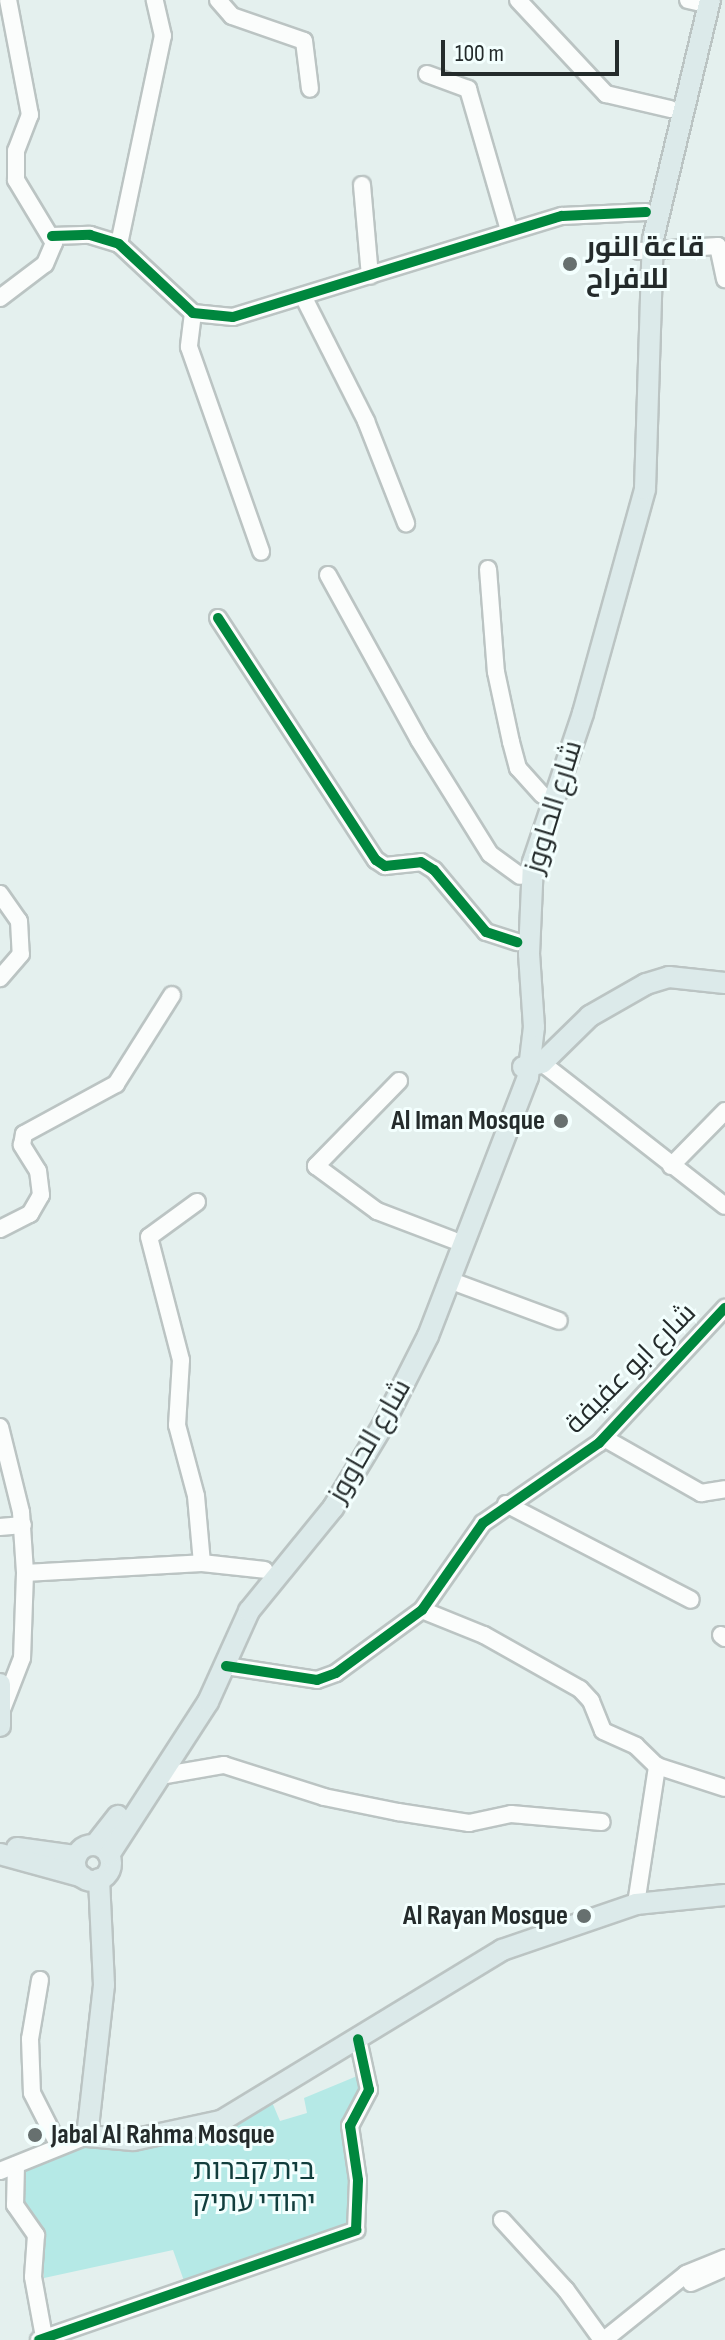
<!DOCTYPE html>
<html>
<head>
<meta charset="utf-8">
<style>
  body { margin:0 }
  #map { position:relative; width:725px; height:2340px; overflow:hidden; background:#e4f0ee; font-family:"Sofia Sans Condensed",Cairo,"Noto Sans Hebrew",sans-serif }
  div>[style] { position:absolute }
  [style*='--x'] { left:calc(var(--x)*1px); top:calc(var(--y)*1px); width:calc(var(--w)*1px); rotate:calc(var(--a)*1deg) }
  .green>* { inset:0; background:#b5e9e6 }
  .roads { filter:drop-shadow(2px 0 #bbc4c3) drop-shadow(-2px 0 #bbc4c3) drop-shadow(0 2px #bbc4c3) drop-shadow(0 -2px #bbc4c3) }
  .minor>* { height:16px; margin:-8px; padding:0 8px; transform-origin:8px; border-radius:8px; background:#fbfdfc }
  .major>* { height:20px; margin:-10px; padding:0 10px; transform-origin:10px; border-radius:10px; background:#dceaea }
  .major>.ring { margin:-10px; padding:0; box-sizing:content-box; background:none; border:20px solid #dceaea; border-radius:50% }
  .cycleway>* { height:10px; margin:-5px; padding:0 5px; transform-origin:5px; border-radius:5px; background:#00873e }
  .dots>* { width:22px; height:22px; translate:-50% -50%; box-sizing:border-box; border:4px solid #f3fffe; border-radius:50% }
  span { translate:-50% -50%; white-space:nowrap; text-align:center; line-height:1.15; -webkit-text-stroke:6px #f3fffe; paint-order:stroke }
  .poi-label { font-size:28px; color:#242b2b; font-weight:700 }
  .left { translate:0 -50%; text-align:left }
  .right { translate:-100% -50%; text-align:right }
  .street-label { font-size:28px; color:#242b2b }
  .park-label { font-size:28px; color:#113e3d }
  .scale { position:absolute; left:441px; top:40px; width:178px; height:36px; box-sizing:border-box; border:4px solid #242b2b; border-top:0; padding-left:10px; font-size:24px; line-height:28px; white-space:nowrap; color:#242b2b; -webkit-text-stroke:6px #f3fffe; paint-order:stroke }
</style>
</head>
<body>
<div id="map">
  <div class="green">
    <i style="clip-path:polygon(362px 2074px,356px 2200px,349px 2223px,332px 2235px,184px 2281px,173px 2250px,44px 2278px,43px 2250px,20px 2203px,24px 2168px,94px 2144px,272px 2102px,280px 2121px,307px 2113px,304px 2098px)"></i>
  </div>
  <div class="roads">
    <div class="minor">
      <i style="--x:218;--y:0;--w:21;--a:49"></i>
      <i style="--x:232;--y:16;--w:76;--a:19.1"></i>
      <i style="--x:304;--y:41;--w:48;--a:82.9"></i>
      <i style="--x:518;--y:0;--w:129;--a:46.9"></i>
      <i style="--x:606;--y:94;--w:66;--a:13.2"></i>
      <i style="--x:688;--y:0;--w:9;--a:13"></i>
      <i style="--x:427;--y:74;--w:44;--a:20.1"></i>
      <i style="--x:468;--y:89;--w:147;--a:73.8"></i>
      <i style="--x:362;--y:185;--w:91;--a:85"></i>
      <i style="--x:52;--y:236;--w:38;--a:-2"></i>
      <i style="--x:90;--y:235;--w:30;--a:17"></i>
      <i style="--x:119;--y:244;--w:101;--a:43"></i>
      <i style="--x:193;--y:313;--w:40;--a:5.7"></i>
      <i style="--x:233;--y:317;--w:344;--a:-17.1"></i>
      <i style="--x:562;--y:216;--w:84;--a:-2.7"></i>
      <i style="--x:119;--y:244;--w:213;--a:-78.1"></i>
      <i style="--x:163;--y:36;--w:37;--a:-103"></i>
      <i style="--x:639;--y:251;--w:79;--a:-3.6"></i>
      <i style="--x:718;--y:246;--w:34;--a:78"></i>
      <i style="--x:0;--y:298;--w:56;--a:-37.1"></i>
      <i style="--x:45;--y:264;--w:23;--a:-67"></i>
      <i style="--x:54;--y:243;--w:74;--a:-121.1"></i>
      <i style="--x:16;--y:180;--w:29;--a:-90"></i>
      <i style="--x:16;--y:151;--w:39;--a:-69"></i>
      <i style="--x:30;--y:115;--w:117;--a:-100.8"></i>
      <i style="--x:304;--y:298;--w:138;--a:63.2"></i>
      <i style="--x:366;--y:421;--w:110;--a:68.6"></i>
      <i style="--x:193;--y:313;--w:34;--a:97"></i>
      <i style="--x:189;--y:347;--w:217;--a:70.6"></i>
      <i style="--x:488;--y:569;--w:103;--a:85.6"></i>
      <i style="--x:496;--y:672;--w:72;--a:77.9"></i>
      <i style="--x:511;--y:742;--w:27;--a:75"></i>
      <i style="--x:518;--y:768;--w:36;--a:48"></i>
      <i style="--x:328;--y:575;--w:188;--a:61.1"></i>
      <i style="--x:419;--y:740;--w:134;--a:58.1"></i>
      <i style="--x:490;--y:854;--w:37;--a:36"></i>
      <i style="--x:218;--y:618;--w:289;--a:56.9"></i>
      <i style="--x:376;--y:860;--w:11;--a:34"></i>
      <i style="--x:385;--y:866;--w:36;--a:-6"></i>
      <i style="--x:421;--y:862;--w:15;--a:32"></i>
      <i style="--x:434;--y:870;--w:81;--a:50"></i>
      <i style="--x:486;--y:932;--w:33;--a:18"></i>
      <i style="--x:0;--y:894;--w:33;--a:55"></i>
      <i style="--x:19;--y:921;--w:33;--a:87"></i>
      <i style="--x:21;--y:954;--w:32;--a:131"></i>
      <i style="--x:542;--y:1063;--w:232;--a:38"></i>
      <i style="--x:399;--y:1081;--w:119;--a:134.3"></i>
      <i style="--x:316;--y:1166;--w:76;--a:36.4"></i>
      <i style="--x:377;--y:1211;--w:81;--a:20.9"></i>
      <i style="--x:671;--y:1166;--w:77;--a:-45.5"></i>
      <i style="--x:197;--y:1202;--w:59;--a:143.9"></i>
      <i style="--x:149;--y:1237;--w:127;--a:75.4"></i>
      <i style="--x:181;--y:1360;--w:65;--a:93.5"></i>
      <i style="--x:177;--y:1425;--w:73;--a:75"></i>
      <i style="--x:196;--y:1496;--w:67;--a:84.9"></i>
      <i style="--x:0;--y:1229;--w:34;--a:-27"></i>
      <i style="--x:30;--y:1214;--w:22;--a:-60"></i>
      <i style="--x:41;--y:1195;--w:24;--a:-97"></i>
      <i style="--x:38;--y:1171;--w:31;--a:-122"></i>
      <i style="--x:22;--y:1145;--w:11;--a:-80"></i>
      <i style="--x:24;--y:1134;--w:105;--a:-28.5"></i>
      <i style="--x:116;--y:1084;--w:105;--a:-57.8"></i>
      <i style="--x:449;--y:1280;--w:117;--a:20.4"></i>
      <i style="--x:0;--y:1427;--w:88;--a:76.1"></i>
      <i style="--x:21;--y:1512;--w:61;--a:86.2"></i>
      <i style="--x:25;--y:1573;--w:85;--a:92"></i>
      <i style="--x:22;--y:1658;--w:53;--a:111.2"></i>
      <i style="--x:604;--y:1438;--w:112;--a:29.6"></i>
      <i style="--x:701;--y:1493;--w:24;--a:-9"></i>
      <i style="--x:506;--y:1504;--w:208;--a:27.4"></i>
      <i style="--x:0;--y:1527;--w:23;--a:-5"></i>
      <i style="--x:25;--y:1573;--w:177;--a:-3.2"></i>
      <i style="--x:202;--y:1563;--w:63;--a:6.3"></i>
      <i style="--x:422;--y:1610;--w:67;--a:22"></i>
      <i style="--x:484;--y:1635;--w:110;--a:29.4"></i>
      <i style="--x:580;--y:1689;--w:16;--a:47"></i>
      <i style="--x:591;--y:1701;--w:32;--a:68"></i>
      <i style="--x:603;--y:1731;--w:36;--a:24"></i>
      <i style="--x:636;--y:1746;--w:29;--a:44"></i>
      <i style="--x:657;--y:1766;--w:71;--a:17.9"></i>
      <i style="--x:721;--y:1635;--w:5;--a:37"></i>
      <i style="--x:226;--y:1666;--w:92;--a:8.7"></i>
      <i style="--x:317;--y:1680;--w:20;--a:-20"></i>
      <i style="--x:336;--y:1673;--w:107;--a:-36.2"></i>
      <i style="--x:422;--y:1610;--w:106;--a:-55"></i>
      <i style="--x:483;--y:1523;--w:141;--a:-34.6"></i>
      <i style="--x:599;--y:1443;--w:185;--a:-47"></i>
      <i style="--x:160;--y:1776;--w:65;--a:-9.8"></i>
      <i style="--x:224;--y:1765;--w:105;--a:17.7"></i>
      <i style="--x:324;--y:1797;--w:76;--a:11.5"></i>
      <i style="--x:398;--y:1812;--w:72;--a:8.8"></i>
      <i style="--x:469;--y:1823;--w:43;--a:-12.1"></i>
      <i style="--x:511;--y:1814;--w:91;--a:5"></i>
      <i style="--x:636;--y:1904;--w:140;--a:-81.3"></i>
      <i style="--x:40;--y:1980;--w:60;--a:99.6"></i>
      <i style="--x:30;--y:2039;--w:54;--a:87.9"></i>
      <i style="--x:32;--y:2093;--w:59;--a:63"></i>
      <i style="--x:16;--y:2165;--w:40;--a:91.4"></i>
      <i style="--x:15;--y:2205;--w:37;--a:55"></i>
      <i style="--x:36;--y:2235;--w:42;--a:94.1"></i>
      <i style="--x:33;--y:2277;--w:61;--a:79.6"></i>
      <i style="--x:0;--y:2171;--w:94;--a:-21.9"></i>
      <i style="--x:502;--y:2220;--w:95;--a:47.6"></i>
      <i style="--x:566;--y:2290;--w:62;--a:54.2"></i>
      <i style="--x:691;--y:2283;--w:37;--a:-24"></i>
      <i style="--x:39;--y:2340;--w:336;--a:-19.1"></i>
      <i style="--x:356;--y:2230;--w:50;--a:-87.7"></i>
      <i style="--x:358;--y:2180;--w:55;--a:-98.4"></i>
      <i style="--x:350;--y:2126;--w:41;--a:-62.2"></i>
      <i style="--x:369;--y:2090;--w:52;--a:-102.2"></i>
      <i style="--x:604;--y:2340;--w:105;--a:-38.8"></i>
      <i style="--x:686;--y:2274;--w:42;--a:-22.3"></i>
    </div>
    <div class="major">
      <i style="--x:523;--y:1067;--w:19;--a:-12"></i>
      <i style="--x:542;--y:1063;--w:67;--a:-44.4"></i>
      <i style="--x:590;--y:1016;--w:64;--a:-29.7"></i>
      <i style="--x:646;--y:984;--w:24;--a:-17"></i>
      <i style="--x:669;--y:977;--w:56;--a:6.1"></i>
      <i style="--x:0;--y:1684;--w:42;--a:90"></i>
      <i style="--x:95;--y:1845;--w:37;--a:-52"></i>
      <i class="ring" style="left:75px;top:1845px;width:16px;height:16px"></i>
      <i style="--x:17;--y:1848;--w:60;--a:7.7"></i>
      <i style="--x:0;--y:1854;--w:86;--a:15.5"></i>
      <i style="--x:109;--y:1855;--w:182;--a:-57.1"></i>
      <i style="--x:208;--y:1702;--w:100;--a:-65.7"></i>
      <i style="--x:249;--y:1611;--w:133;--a:-50.8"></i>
      <i style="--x:333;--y:1508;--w:97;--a:-58.9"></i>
      <i style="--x:383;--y:1425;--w:100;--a:-63.2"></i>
      <i style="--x:428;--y:1336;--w:278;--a:-68.9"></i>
      <i style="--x:528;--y:1077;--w:50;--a:-83.2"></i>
      <i style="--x:534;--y:1027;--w:73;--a:-93.9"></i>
      <i style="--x:529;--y:954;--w:92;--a:-87.5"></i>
      <i style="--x:533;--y:862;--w:157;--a:-71.4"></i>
      <i style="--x:583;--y:713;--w:232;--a:-74.5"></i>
      <i style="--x:645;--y:489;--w:250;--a:-88.2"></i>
      <i style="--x:653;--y:239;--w:246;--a:-76.6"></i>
      <i style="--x:99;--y:1879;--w:106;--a:87.3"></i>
      <i style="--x:104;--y:1985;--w:152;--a:96.4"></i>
      <i style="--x:87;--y:2136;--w:46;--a:5"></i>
      <i style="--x:133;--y:2140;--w:90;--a:-12.2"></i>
      <i style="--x:221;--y:2121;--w:329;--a:-31.3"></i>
      <i style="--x:502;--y:1950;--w:142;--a:-18.9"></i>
      <i style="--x:636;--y:1904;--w:89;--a:-5.8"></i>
    </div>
  </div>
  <div class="cycleway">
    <i style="--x:52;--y:236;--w:38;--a:-2"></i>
    <i style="--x:90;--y:235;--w:30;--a:17"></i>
    <i style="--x:119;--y:244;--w:101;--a:43"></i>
    <i style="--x:193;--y:313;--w:40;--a:5.7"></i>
    <i style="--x:233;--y:317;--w:344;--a:-17.1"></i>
    <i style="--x:562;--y:216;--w:84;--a:-2.7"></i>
    <i style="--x:218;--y:618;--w:289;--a:56.9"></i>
    <i style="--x:376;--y:860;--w:11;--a:34"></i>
    <i style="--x:385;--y:866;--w:36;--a:-6"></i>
    <i style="--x:421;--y:862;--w:15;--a:32"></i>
    <i style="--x:434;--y:870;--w:81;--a:50"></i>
    <i style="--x:486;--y:932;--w:33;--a:18"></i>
    <i style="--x:226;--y:1666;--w:92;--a:8.7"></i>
    <i style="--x:317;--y:1680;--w:20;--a:-20"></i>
    <i style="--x:336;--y:1673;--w:107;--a:-36.2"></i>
    <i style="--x:422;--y:1610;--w:106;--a:-55"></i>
    <i style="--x:483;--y:1523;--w:141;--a:-34.6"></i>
    <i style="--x:599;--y:1443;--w:185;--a:-47"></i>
    <i style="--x:39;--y:2340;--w:336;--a:-19.1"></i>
    <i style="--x:356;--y:2230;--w:50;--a:-87.7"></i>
    <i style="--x:358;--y:2180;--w:55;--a:-98.4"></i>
    <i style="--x:350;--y:2126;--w:41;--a:-62.2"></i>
    <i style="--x:369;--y:2090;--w:52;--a:-102.2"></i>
  </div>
  <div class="dots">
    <i style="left:570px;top:264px;background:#67706f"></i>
    <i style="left:561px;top:1121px;background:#67706f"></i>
    <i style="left:584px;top:1916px;background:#67706f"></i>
    <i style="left:35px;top:2135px;background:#67706f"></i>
  </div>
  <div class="poi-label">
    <span class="left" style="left:586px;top:264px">قاعة النور<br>للافراح</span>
    <span class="right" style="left:545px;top:1121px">Al Iman Mosque</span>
    <span class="right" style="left:568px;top:1916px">Al Rayan Mosque</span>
    <span class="left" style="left:51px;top:2135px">Jabal Al Rahma Mosque</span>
  </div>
  <div class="street-label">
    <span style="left:554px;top:807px;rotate:-73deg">شارع الحاووز</span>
    <span style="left:631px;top:1369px;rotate:-45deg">شارع ابو عفيفة</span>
    <span style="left:370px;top:1441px;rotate:-60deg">شارع الحاووز</span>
  </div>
  <div class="park-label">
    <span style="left:254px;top:2187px">בית קברות<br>יהודי עתיק</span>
  </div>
  <div class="scale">100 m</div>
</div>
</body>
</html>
